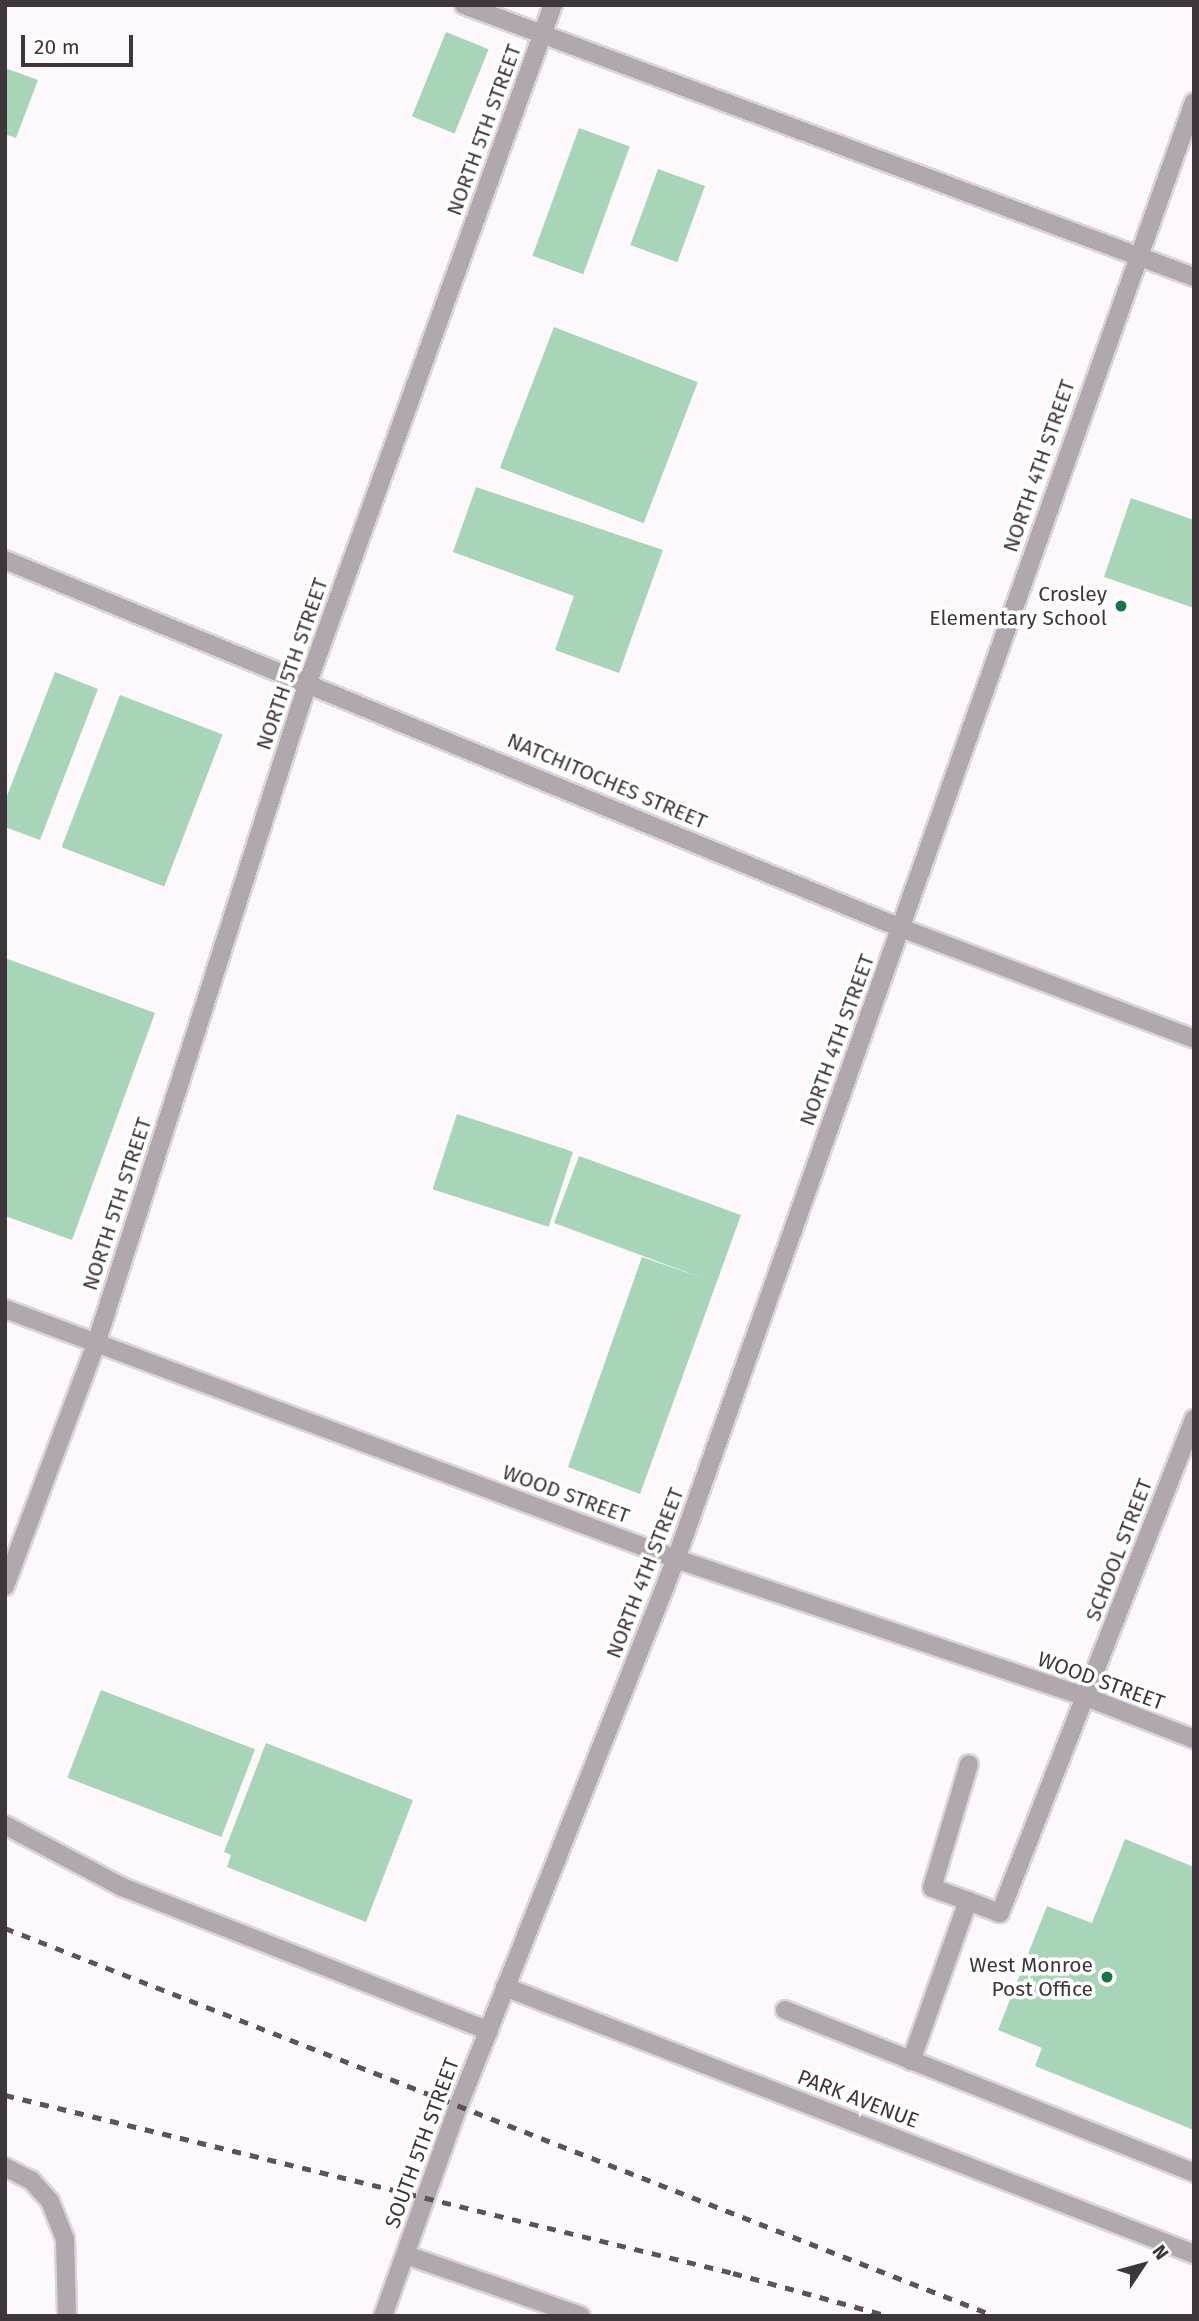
<!DOCTYPE html>
<html>
<head>
<meta charset="utf-8">
<style>
  body { margin:0 }
  #map { position:relative; width:1199px; height:2321px; overflow:hidden; background:#fcf8fb; font-family:"Fira Sans",sans-serif }
  div>[style] { position:absolute }
  [style*='--x'] { left:calc(var(--x)*1px); top:calc(var(--y)*1px); width:calc(var(--w)*1px); rotate:calc(var(--a)*1deg) }
  .building>* { inset:0; background:#a8d4b8; transform-origin:0 0 }
  .roads { filter:drop-shadow(2px 0 #dad5d9) drop-shadow(-2px 0 #dad5d9) drop-shadow(0 2px #dad5d9) drop-shadow(0 -2px #dad5d9) }
  .minor>* { height:18px; margin:-9px; padding:0 9px; transform-origin:9px; border-radius:9px; background:#b1a7ae }
  .rail>* { height:5px; margin-top:-2.5px; transform-origin:0; background:repeating-linear-gradient(90deg,#5c5359 0 9px,transparent 0 18px) }
  .dots>* { width:19px; height:19px; translate:-50% -50%; box-sizing:border-box; border:4px solid #fff; border-radius:50% }
  span { translate:-50% -50%; white-space:nowrap; text-align:center; line-height:1.15; -webkit-text-stroke:7px #fff; paint-order:stroke }
  .street-label { font-size:21px; color:#3f363c }
  .poi-label { font-size:21px; color:#3f363c }
  .right { translate:-100% -50%; text-align:right }
  .frame { position:absolute; inset:0; border:7px solid #3f363c; pointer-events:none }
  .north { position:absolute; left:1108px; top:2230px; width:70px; height:70px; -webkit-text-stroke:5px #fff; paint-order:stroke; rotate:54deg; font-size:19px; font-weight:700; line-height:28px; text-align:center; color:#3f363c }
  .north::after { content:''; display:block; margin:auto; width:24px; height:32px; background:#3f363c; clip-path:polygon(50% 0,100% 100%,50% 72%,0 100%) }
  .scale { position:absolute; left:21px; top:35px; width:112px; height:32px; box-sizing:border-box; border:4px solid #3f363c; border-top:0; padding-left:9px; font-size:21px; line-height:24px; white-space:nowrap; color:#3f363c; -webkit-text-stroke:5px #fff; paint-order:stroke }
</style>
</head>
<body>
<div id="map">
  <div class="building">
    <i style="left:446px;top:32px;width:46px;height:91px;rotate:22deg"></i>
    <i style="clip-path:polygon(5px 68px,38px 80px,16px 138px,5px 134px)"></i>
    <i style="left:579px;top:128px;width:54px;height:136px;rotate:20deg"></i>
    <i style="left:658px;top:169px;width:50px;height:81px;rotate:20deg"></i>
    <i style="left:554px;top:327px;width:154px;height:151px;rotate:21deg"></i>
    <i style="clip-path:polygon(476px 487px,663px 550px,619px 673px,555px 650px,574px 596px,453px 552px)"></i>
    <i style="clip-path:polygon(1131px 498px,1194px 520px,1194px 608px,1104px 577px)"></i>
    <i style="clip-path:polygon(55px 672px,98px 689px,40px 840px,5px 827px,5px 801px)"></i>
    <i style="left:120px;top:695px;width:110px;height:163px;rotate:21deg"></i>
    <i style="clip-path:polygon(5px 958px,155px 1013px,72px 1240px,5px 1216px)"></i>
    <i style="left:457px;top:1114px;width:122px;height:79px;rotate:18deg"></i>
    <i style="clip-path:polygon(579px 1156px,741px 1215px,640px 1494px,568px 1467px,642px 1257px,708px 1280px,554px 1223px)"></i>
    <i style="left:101px;top:1690px;width:165px;height:94px;rotate:21deg"></i>
    <i style="clip-path:polygon(266px 1743px,413px 1800px,366px 1922px,227px 1867px,231px 1855px,224px 1852px)"></i>
    <i style="clip-path:polygon(1125px 1839px,1194px 1867px,1194px 2130px,1035px 2066px,1042px 2048px,998px 2030px,1047px 1906px,1092px 1923px)"></i>
  </div>
  <div class="roads">
    <div class="minor">
      <i style="--x:464;--y:5;--w:779;--a:20.44"></i>
      <i style="--x:5;--y:560;--w:969;--a:22.33"></i>
      <i style="--x:901;--y:928;--w:313;--a:20.7"></i>
      <i style="--x:5;--y:1309;--w:716;--a:20.43"></i>
      <i style="--x:676;--y:1559;--w:433;--a:18.6"></i>
      <i style="--x:1086;--y:1697;--w:116;--a:21.3"></i>
      <i style="--x:5;--y:1586;--w:259;--a:-69.4"></i>
      <i style="--x:96;--y:1344;--w:695;--a:-72.24"></i>
      <i style="--x:308;--y:682;--w:720;--a:-70.11"></i>
      <i style="--x:5;--y:1825;--w:132;--a:27.9"></i>
      <i style="--x:122;--y:1887;--w:394;--a:21.4"></i>
      <i style="--x:968;--y:1901;--w:38;--a:-160"></i>
      <i style="--x:932;--y:1888;--w:129;--a:-73.4"></i>
      <i style="--x:505;--y:1987;--w:739;--a:21.18"></i>
      <i style="--x:785;--y:2010;--w:440;--a:21.7"></i>
      <i style="--x:911;--y:2061;--w:170;--a:-70.4"></i>
      <i style="--x:968;--y:1901;--w:34;--a:21"></i>
      <i style="--x:1000;--y:1913;--w:531;--a:-68.56"></i>
      <i style="--x:5;--y:2167;--w:29;--a:27"></i>
      <i style="--x:31;--y:2180;--w:28;--a:48"></i>
      <i style="--x:50;--y:2201;--w:41;--a:68.5"></i>
      <i style="--x:65;--y:2239;--w:77;--a:88.5"></i>
      <i style="--x:406;--y:2255;--w:185;--a:19.2"></i>
      <i style="--x:383;--y:2316;--w:222;--a:-70.3"></i>
      <i style="--x:458;--y:2107;--w:590;--a:-68.31"></i>
      <i style="--x:676;--y:1559;--w:1546;--a:-70.43"></i>
    </div>
  </div>
  <div class="rail">
    <i style="--x:5;--y:1928;--w:1063;--a:21.4"></i>
    <i style="--x:5;--y:2095;--w:749;--a:13.74"></i>
    <i style="--x:733;--y:2273;--w:161;--a:15.5"></i>
  </div>
  <div class="dots">
    <i style="left:1121px;top:606px;background:#187348"></i>
    <i style="left:1107px;top:1977px;background:#187348"></i>
  </div>
  <div class="street-label">
    <span style="left:484px;top:130px;rotate:-70deg">NORTH 5TH STREET</span>
    <span style="left:1039px;top:466px;rotate:-71deg">NORTH 4TH STREET</span>
    <span style="left:292px;top:664px;rotate:-71deg">NORTH 5TH STREET</span>
    <span style="left:607px;top:781px;rotate:23deg">NATCHITOCHES STREET</span>
    <span style="left:837px;top:1040px;rotate:-70deg">NORTH 4TH STREET</span>
    <span style="left:117px;top:1204px;rotate:-72deg">NORTH 5TH STREET</span>
    <span style="left:566px;top:1494px;rotate:20deg">WOOD STREET</span>
    <span style="left:1119px;top:1550px;rotate:-69deg">SCHOOL STREET</span>
    <span style="left:645px;top:1573px;rotate:-69deg">NORTH 4TH STREET</span>
    <span style="left:1101px;top:1681px;rotate:20deg">WOOD STREET</span>
    <span style="left:858px;top:2099px;rotate:21deg">PARK AVENUE</span>
    <span style="left:422px;top:2143px;rotate:-70deg">SOUTH 5TH STREET</span>
  </div>
  <div class="poi-label">
    <span class="right" style="left:1107px;top:606px">Crosley<br>Elementary School</span>
    <span class="right" style="left:1093px;top:1977px">West Monroe<br>Post Office</span>
  </div>
  <div class="frame"></div>
  <div class="north">N</div>
  <div class="scale">20 m</div>
</div>
</body>
</html>
